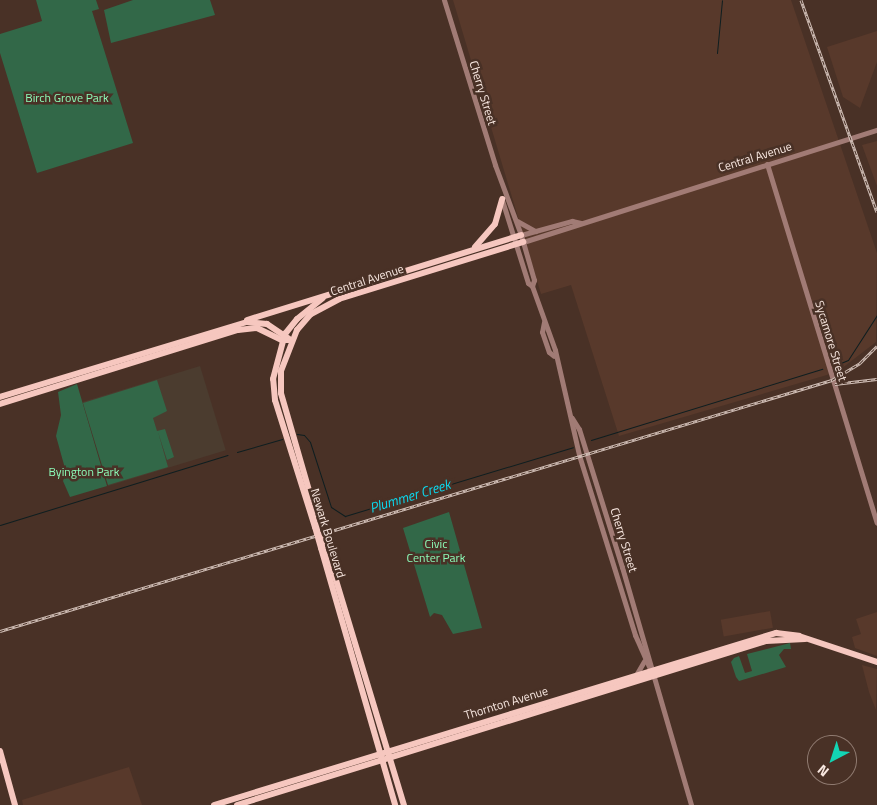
<!DOCTYPE html>
<html>
<head>
<meta charset="utf-8">
<style>
  body { margin:0 }
  #map { position:relative; width:877px; height:805px; overflow:hidden; background:#493126; font-family:"Titillium Web",sans-serif }
  div>[style] { position:absolute }
  [style*='--x'] { left:calc(var(--x)*1px); top:calc(var(--y)*1px); width:calc(var(--w)*1px); rotate:calc(var(--a)*1deg) }
  .built>* { inset:0; background:#58392b; transform-origin:0 0 }
  .education>* { inset:0; background:#4b3c2f; transform-origin:0 0 }
  .green>* { inset:0; background:#326848 }
  .stream>* { height:1px; margin:-0.5px; padding:0 0.5px; transform-origin:0.5px; border-radius:0.5px; background:#0e1e20 }
  .minor>* { height:5px; margin:-2.5px; padding:0 2.5px; transform-origin:2.5px; border-radius:2.5px; background:#a17b75 }
  .major>* { height:6px; margin:-3px; padding:0 3px; transform-origin:3px; border-radius:3px; background:#f6c7bf }
  .rail>* { height:3px; margin-top:-1.5px; transform-origin:0; background:repeating-linear-gradient(90deg,#493126 0 4px,#d3c1b9 0 8px); box-sizing:border-box; border-block:1px solid #d3c1b9 }
  .major-bridge>* { height:6px; margin:-3px; padding:0 3px; transform-origin:3px; border-radius:3px; background:#f6c7bf }
  span { translate:-50% -50%; white-space:nowrap; text-align:center; line-height:1.15; -webkit-text-stroke:5px #493126; paint-order:stroke }
  .street-label { font-size:12px; color:#f8e7e0 }
  .park-label { font-size:12px; color:#8cfab7 }
  .water-label { font-size:14px; color:#0bd9ef; font-style:italic }
  .north { position:absolute; left:807px; top:735px; width:50px; height:50px; box-sizing:border-box; background:#493126; border:1px solid #8f7a70; border-radius:50%; rotate:220deg; font-size:14px; font-weight:700; line-height:20px; text-align:center; color:#f8e7e0 }
  .north::after { content:''; display:block; margin:auto; width:18px; height:22px; background:#12d5b4; clip-path:polygon(50% 0,100% 100%,50% 72%,0 100%) }
</style>
</head>
<body>
<div id="map">
  <div class="built">
    <i style="clip-path:polygon(453px 0,791px 0,877px 253px,876px 342px,837px 372px,619px 436px,571px 285px,541px 294px)"></i>
    <i style="clip-path:polygon(877px 31px,877px 62px,860px 108px,843px 97px,827px 47px)"></i>
    <i style="clip-path:polygon(877px 141px,877px 186px,862px 145px)"></i>
    <i style="left:770px;top:611px;width:17px;height:50px;rotate:80deg"></i>
    <i style="clip-path:polygon(877px 612px,877px 656px,855px 648px,852px 637px,861px 634px,856px 619px)"></i>
    <i style="clip-path:polygon(862px 665px,877px 669px,876px 710px,869px 692px)"></i>
    <i style="clip-path:polygon(129px 767px,142px 805px,23px 805px,22px 800px)"></i>
  </div>
  <div class="education">
    <i style="left:200px;top:366px;width:88px;height:123px;rotate:73deg"></i>
  </div>
  <div class="green">
    <i style="clip-path:polygon(36px 0,96px 0,99px 9px,92px 11px,133px 143px,37px 173px,0 53px,0 34px,42px 21px)"></i>
    <i style="clip-path:polygon(133px 0,210px 0,215px 15px,111px 43px,104px 10px)"></i>
    <i style="clip-path:polygon(157px 380px,167px 411px,153px 418px,157px 431px,165px 429px,174px 457px,167px 460px,158px 432px,168px 467px,108px 485px,83px 403px)"></i>
    <i style="clip-path:polygon(77px 384px,107px 486px,70px 497px,63px 481px,66px 472px,56px 436px,61px 415px,58px 392px)"></i>
    <i style="clip-path:polygon(449px 512px,482px 628px,453px 634px,442px 615px,434px 613px,430px 617px,403px 528px)"></i>
    <i style="clip-path:polygon(790px 643px,791px 649px,784px 649px,779px 655px,786px 667px,739px 681px,736px 677px,731px 662px,734px 658px,739px 656px,745px 673px,752px 671px,747px 654px)"></i>
  </div>
  <div class="stream">
    <i style="--x:717;--y:53;--w:53;--a:-84.6"></i>
    <i style="--x:836;--y:365;--w:13;--a:-23"></i>
    <i style="--x:848;--y:360;--w:54;--a:-57.2"></i>
    <i style="--x:297;--y:434;--w:7;--a:8"></i>
    <i style="--x:304;--y:435;--w:9;--a:49"></i>
    <i style="--x:310;--y:442;--w:68;--a:72.1"></i>
    <i style="--x:331;--y:507;--w:17;--a:33"></i>
    <i style="--x:345;--y:516;--w:238;--a:-16.8"></i>
    <i style="--x:591;--y:440;--w:242;--a:-17.1"></i>
    <i style="--x:237;--y:452;--w:47;--a:-16.1"></i>
    <i style="--x:0;--y:525;--w:238;--a:-17.1"></i>
  </div>
  <div class="minor">
    <i style="--x:444;--y:0;--w:173;--a:72.8"></i>
    <i style="--x:495;--y:165;--w:75;--a:69.6"></i>
    <i style="--x:521;--y:235;--w:47;--a:73.9"></i>
    <i style="--x:534;--y:280;--w:6;--a:108"></i>
    <i style="--x:532;--y:286;--w:68;--a:70.2"></i>
    <i style="--x:555;--y:350;--w:108;--a:77.1"></i>
    <i style="--x:579;--y:455;--w:189;--a:72.7"></i>
    <i style="--x:635;--y:635;--w:39;--a:66"></i>
    <i style="--x:767;--y:164;--w:375;--a:73"></i>
    <i style="--x:502;--y:200;--w:87;--a:72.6"></i>
    <i style="--x:528;--y:283;--w:5;--a:37"></i>
    <i style="--x:517;--y:221;--w:21;--a:29"></i>
    <i style="--x:521;--y:235;--w:53;--a:-15.4"></i>
    <i style="--x:572;--y:221;--w:9;--a:13"></i>
    <i style="--x:523;--y:242;--w:371;--a:-17.6"></i>
    <i style="--x:544;--y:322;--w:10;--a:101"></i>
    <i style="--x:542;--y:332;--w:21;--a:71"></i>
    <i style="--x:549;--y:352;--w:6;--a:39"></i>
    <i style="--x:572;--y:418;--w:13;--a:58"></i>
    <i style="--x:579;--y:429;--w:145;--a:72.7"></i>
    <i style="--x:622;--y:567;--w:248;--a:73.8"></i>
    <i style="--x:636;--y:675;--w:16;--a:-60"></i>
  </div>
  <div class="major">
    <i style="--x:475;--y:247;--w:30;--a:-49"></i>
    <i style="--x:495;--y:224;--w:26;--a:-74"></i>
    <i style="--x:247;--y:320;--w:287;--a:-17.2"></i>
    <i style="--x:0;--y:397;--w:258;--a:-16.9"></i>
    <i style="--x:247;--y:322;--w:20;--a:6"></i>
    <i style="--x:267;--y:324;--w:29;--a:34"></i>
    <i style="--x:0;--y:404;--w:249;--a:-17.3"></i>
    <i style="--x:238;--y:330;--w:19;--a:-6"></i>
    <i style="--x:257;--y:328;--w:28;--a:26"></i>
    <i style="--x:282;--y:340;--w:9;--a:0"></i>
    <i style="--x:319;--y:525;--w:137;--a:-106.1"></i>
    <i style="--x:281;--y:393;--w:22;--a:-90"></i>
    <i style="--x:281;--y:371;--w:44;--a:-68.7"></i>
    <i style="--x:297;--y:330;--w:21;--a:-49"></i>
    <i style="--x:311;--y:314;--w:32;--a:-28"></i>
    <i style="--x:339;--y:299;--w:193;--a:-17.2"></i>
    <i style="--x:315;--y:527;--w:133;--a:-107.5"></i>
    <i style="--x:275;--y:400;--w:21;--a:-95"></i>
    <i style="--x:273;--y:379;--w:47;--a:-75.1"></i>
    <i style="--x:285;--y:334;--w:19;--a:-51"></i>
    <i style="--x:297;--y:319;--w:33;--a:-39"></i>
    <i style="--x:326;--y:547;--w:270;--a:73.2"></i>
    <i style="--x:321;--y:548;--w:267;--a:73.9"></i>
    <i style="--x:0;--y:751;--w:56;--a:74.5"></i>
    <i style="--x:214;--y:805;--w:588;--a:-17.02"></i>
    <i style="--x:776;--y:633;--w:23;--a:7"></i>
    <i style="--x:799;--y:636;--w:82;--a:18.4"></i>
    <i style="--x:237;--y:805;--w:554;--a:-17.22"></i>
    <i style="--x:766;--y:641;--w:39;--a:-3"></i>
  </div>
  <div class="rail">
    <i style="--x:801;--y:0;--w:225;--a:70.3"></i>
    <i style="--x:835;--y:384;--w:42;--a:-6.8"></i>
    <i style="--x:0;--y:631;--w:869;--a:-16.79"></i>
    <i style="--x:832;--y:380;--w:33;--a:-31"></i>
    <i style="--x:860;--y:363;--w:24;--a:-45"></i>
  </div>
  <div class="major-bridge">
    <i style="--x:319;--y:525;--w:23;--a:72"></i>
    <i style="--x:315;--y:527;--w:22;--a:74"></i>
  </div>
  <div class="street-label">
    <span style="left:483px;top:93px;rotate:73deg">Cherry Street</span>
    <span style="left:755px;top:157px;rotate:-17deg">Central Avenue</span>
    <span style="left:367px;top:280px;rotate:-18deg">Central Avenue</span>
    <span style="left:831px;top:341px;rotate:73deg">Sycamore Street</span>
    <span style="left:328px;top:533px;rotate:73deg">Newark Boulevard</span>
    <span style="left:624px;top:540px;rotate:73deg">Cherry Street</span>
    <span style="left:506px;top:703px;rotate:-17deg">Thornton Avenue</span>
  </div>
  <div class="park-label">
    <span style="left:67px;top:98px">Birch Grove Park</span>
    <span style="left:84px;top:472px">Byington Park</span>
    <span style="left:436px;top:551px">Civic<br>Center Park</span>
  </div>
  <div class="water-label">
    <span style="left:410px;top:496px;rotate:-17deg">Plummer Creek</span>
  </div>
  <div class="north">N</div>
</div>
</body>
</html>
